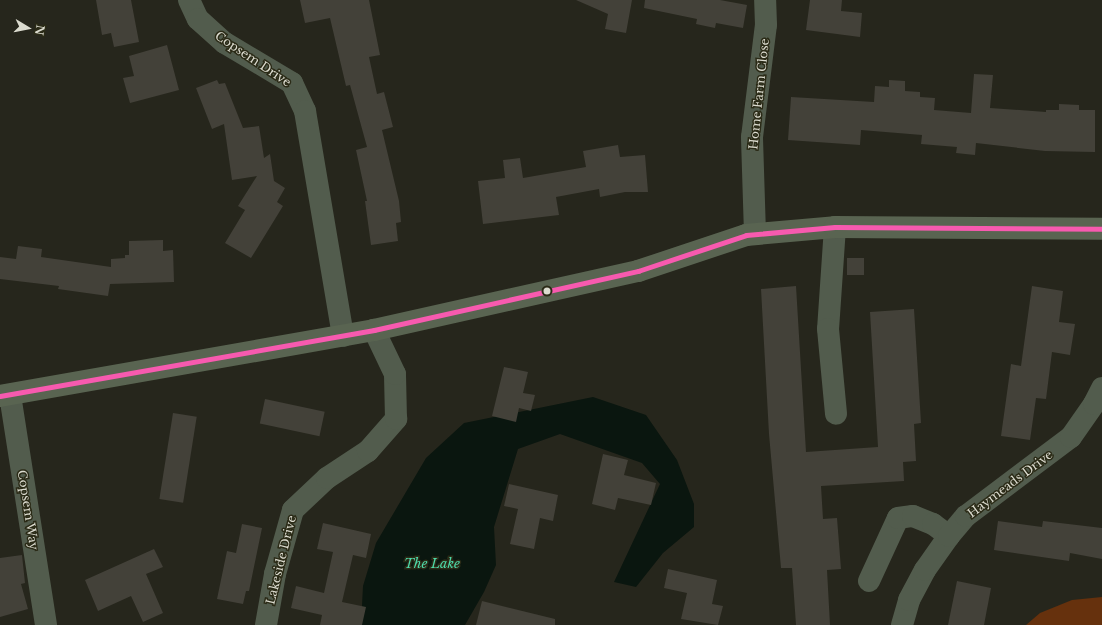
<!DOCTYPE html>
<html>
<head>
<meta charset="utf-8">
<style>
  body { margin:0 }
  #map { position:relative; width:1102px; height:625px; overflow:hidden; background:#26261c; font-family:"Libre Baskerville",serif }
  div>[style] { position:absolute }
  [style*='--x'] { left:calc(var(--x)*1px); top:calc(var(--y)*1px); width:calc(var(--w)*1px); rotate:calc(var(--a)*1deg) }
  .green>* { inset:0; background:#66310d }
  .water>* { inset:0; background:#0a160f }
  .building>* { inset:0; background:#434139; transform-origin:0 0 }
  .minor>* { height:22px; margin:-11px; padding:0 11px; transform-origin:11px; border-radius:11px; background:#525c4d }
  .major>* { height:22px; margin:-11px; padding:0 11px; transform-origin:11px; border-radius:11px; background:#596451 }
  .bus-1>* { height:5px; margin:-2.5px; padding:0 2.5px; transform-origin:2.5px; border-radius:2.5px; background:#f75aaf }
  .dots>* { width:11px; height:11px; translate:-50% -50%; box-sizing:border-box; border:2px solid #2b2b17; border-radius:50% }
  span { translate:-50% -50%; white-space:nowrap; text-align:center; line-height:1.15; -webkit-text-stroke:3px #2b2b17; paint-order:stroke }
  .street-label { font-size:12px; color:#dbdbcf }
  .water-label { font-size:13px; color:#4edaa9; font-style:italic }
  .north { position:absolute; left:8px; top:8px; width:40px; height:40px; -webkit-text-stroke:3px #2b2b17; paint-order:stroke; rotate:100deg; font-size:11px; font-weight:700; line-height:16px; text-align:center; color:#dbdbcf }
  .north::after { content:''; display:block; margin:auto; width:14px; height:18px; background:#dbdbcf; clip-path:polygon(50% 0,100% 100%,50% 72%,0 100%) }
</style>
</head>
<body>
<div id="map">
  <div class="green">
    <i style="clip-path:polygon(1102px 597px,1102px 625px,1026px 625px,1040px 613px,1072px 600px)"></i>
  </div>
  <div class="water">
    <i style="clip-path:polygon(593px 397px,646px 415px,677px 460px,694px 504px,694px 527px,663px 553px,636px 587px,614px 582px,660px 484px,642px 463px,560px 434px,518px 449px,494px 527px,496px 565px,484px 592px,465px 625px,361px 625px,363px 586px,376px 543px,426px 458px,464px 423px)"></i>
  </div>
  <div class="building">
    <i style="clip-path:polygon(96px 0,131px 0,139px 42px,114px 47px,111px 33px,102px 35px)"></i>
    <i style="clip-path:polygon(300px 0,369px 0,380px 55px,369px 57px,377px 94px,384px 92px,393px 127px,382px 130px,399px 201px,401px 222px,396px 223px,398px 241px,371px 245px,365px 201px,367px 201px,356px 150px,367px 147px,350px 85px,346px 86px,330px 18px,305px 23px)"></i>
    <i style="clip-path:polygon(576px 0,632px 0,626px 33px,605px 29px,608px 14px)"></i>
    <i style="clip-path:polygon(645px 0,720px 0,747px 5px,743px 28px,716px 23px,715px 28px,696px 24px,697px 19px,644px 8px)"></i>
    <i style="clip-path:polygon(810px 0,842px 0,841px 11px,862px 13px,860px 37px,806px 30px)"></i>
    <i style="clip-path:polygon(167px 45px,179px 90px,130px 103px,123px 78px,134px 76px,129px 56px)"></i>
    <i style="clip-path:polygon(974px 74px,993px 75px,990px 108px,1046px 112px,1046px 110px,1059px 110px,1059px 104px,1079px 105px,1079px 110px,1095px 110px,1095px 152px,1045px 151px,976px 143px,975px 155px,956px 153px,957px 147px,921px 144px,922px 135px,861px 130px,860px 145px,788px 140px,791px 97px,874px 102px,875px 86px,889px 87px,889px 80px,905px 81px,905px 91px,920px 92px,920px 97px,935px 98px,934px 110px,971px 113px)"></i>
    <i style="clip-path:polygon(217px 80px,219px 84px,225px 83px,243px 128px,259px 126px,264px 158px,270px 154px,274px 181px,285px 188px,277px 202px,283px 206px,251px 258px,225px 243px,245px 210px,238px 206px,257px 176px,232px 180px,224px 124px,212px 129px,196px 88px)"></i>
    <i style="clip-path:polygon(618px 145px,620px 157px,645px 155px,648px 192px,625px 192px,600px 197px,599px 189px,556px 197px,559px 215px,483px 224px,478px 181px,505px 178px,503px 160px,520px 158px,523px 178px,586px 167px,583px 151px)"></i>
    <i style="clip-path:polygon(163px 240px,163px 251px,173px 250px,174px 282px,110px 284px,108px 296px,58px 289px,59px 286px,0 279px,0 257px,16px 259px,18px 246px,42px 249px,41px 257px,111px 267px,111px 259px,125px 258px,125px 255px,129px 255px,129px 241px)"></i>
    <i style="left:847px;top:258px;width:17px;height:17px"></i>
    <i style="clip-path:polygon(796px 286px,806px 452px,878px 447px,870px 312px,914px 309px,921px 423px,914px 424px,916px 461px,903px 462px,904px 481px,821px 486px,823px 519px,837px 518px,841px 569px,827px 570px,830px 625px,796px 625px,792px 568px,781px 568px,769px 434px,761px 289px)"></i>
    <i style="clip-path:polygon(1032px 286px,1063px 291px,1059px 322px,1075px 324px,1070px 355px,1052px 352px,1046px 399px,1036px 398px,1030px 440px,1001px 436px,1011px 364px,1021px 366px)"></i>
    <i style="clip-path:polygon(504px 367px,528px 372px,523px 393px,535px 395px,531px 411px,519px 408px,516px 422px,492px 416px)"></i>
    <i style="left:265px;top:399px;width:61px;height:25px;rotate:12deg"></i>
    <i style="left:173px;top:413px;width:24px;height:87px;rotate:9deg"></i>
    <i style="clip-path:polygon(603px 454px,628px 460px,624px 475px,656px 483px,651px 505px,618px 498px,615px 510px,592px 504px)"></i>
    <i style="clip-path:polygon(509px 484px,558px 495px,553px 521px,540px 518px,534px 549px,510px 544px,518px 509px,504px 506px)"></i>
    <i style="clip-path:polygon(998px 521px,1042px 527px,1043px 521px,1102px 528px,1102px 559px,1070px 553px,1069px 561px,994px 550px)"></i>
    <i style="clip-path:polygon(323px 523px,371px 534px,366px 558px,353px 555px,342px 602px,366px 607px,362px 625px,320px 625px,322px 615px,291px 608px,296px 586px,324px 593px,333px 552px,317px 549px)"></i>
    <i style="clip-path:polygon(242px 524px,262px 528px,249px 591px,246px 591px,243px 604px,217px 599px,227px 551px,236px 553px)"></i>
    <i style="clip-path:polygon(154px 549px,163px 567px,146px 574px,163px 613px,143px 622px,131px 596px,98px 611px,85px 580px)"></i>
    <i style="clip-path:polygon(22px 555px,25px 583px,21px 584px,28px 609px,0 617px,0 558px)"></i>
    <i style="clip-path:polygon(668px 569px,717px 580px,712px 604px,723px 606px,718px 625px,681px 619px,687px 593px,664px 588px)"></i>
    <i style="clip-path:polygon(957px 581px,991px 588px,984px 625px,948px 625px)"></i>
    <i style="clip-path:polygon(482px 601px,555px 619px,555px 625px,476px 625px)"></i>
  </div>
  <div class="minor">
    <i style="--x:189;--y:0;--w:21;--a:65"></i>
    <i style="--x:198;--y:19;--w:36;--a:42"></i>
    <i style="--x:225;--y:43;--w:78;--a:30.8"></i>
    <i style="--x:292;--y:83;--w:31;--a:65"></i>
    <i style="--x:305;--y:111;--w:228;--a:80.4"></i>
    <i style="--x:835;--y:227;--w:102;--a:93.9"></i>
    <i style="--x:828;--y:329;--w:85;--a:84.6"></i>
    <i style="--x:755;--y:234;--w:97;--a:-91.8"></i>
    <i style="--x:752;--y:137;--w:113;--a:-82.9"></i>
    <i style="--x:766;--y:25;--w:25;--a:-92"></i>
    <i style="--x:10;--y:395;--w:233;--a:81.1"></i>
    <i style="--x:869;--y:581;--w:69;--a:-65.3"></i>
    <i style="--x:898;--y:518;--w:15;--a:-8"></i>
    <i style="--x:913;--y:516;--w:22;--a:22"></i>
    <i style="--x:933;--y:524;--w:20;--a:37"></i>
    <i style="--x:266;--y:625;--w:52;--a:-80"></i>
    <i style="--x:275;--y:574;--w:66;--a:-74.3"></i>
    <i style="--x:293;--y:510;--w:47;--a:-43.3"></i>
    <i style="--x:327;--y:478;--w:49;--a:-33.4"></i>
    <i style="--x:368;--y:451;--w:43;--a:-48.8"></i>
    <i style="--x:396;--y:419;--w:45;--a:-91.3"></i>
    <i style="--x:395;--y:374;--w:49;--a:-115.5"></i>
    <i style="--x:902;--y:625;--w:26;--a:-74"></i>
    <i style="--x:909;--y:600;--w:34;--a:-62"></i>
    <i style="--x:925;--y:570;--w:42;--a:-54.8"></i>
    <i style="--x:949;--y:536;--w:26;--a:-50"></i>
    <i style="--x:966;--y:516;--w:131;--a:-37"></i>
    <i style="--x:1071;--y:437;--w:40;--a:-55.1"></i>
    <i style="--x:1094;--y:404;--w:18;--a:-63"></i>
  </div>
  <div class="major">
    <i style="--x:0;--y:396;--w:380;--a:-10"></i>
    <i style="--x:374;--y:330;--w:271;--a:-12.6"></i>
    <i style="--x:638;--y:271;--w:114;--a:-18.4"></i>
    <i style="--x:746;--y:235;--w:89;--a:-5.1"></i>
    <i style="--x:835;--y:227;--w:267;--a:0.4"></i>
  </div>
  <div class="bus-1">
    <i style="--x:0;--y:396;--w:380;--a:-10"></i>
    <i style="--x:374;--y:330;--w:271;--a:-12.6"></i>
    <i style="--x:638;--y:271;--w:114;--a:-18.4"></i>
    <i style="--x:746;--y:235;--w:89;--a:-5.1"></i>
    <i style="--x:835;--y:227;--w:267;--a:0.4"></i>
  </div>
  <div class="dots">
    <i style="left:547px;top:291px;background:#dbdbcf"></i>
  </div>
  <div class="street-label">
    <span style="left:253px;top:59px;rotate:34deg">Copsem Drive</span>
    <span style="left:759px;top:94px;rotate:-84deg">Home Farm Close</span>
    <span style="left:1010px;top:484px;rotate:-37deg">Haymeads Drive</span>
    <span style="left:28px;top:510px;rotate:81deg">Copsem Way</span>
    <span style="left:281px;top:560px;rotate:-76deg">Lakeside Drive</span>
  </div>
  <div class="water-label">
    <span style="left:432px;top:564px">The Lake</span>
  </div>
  <div class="north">N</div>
</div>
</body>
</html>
